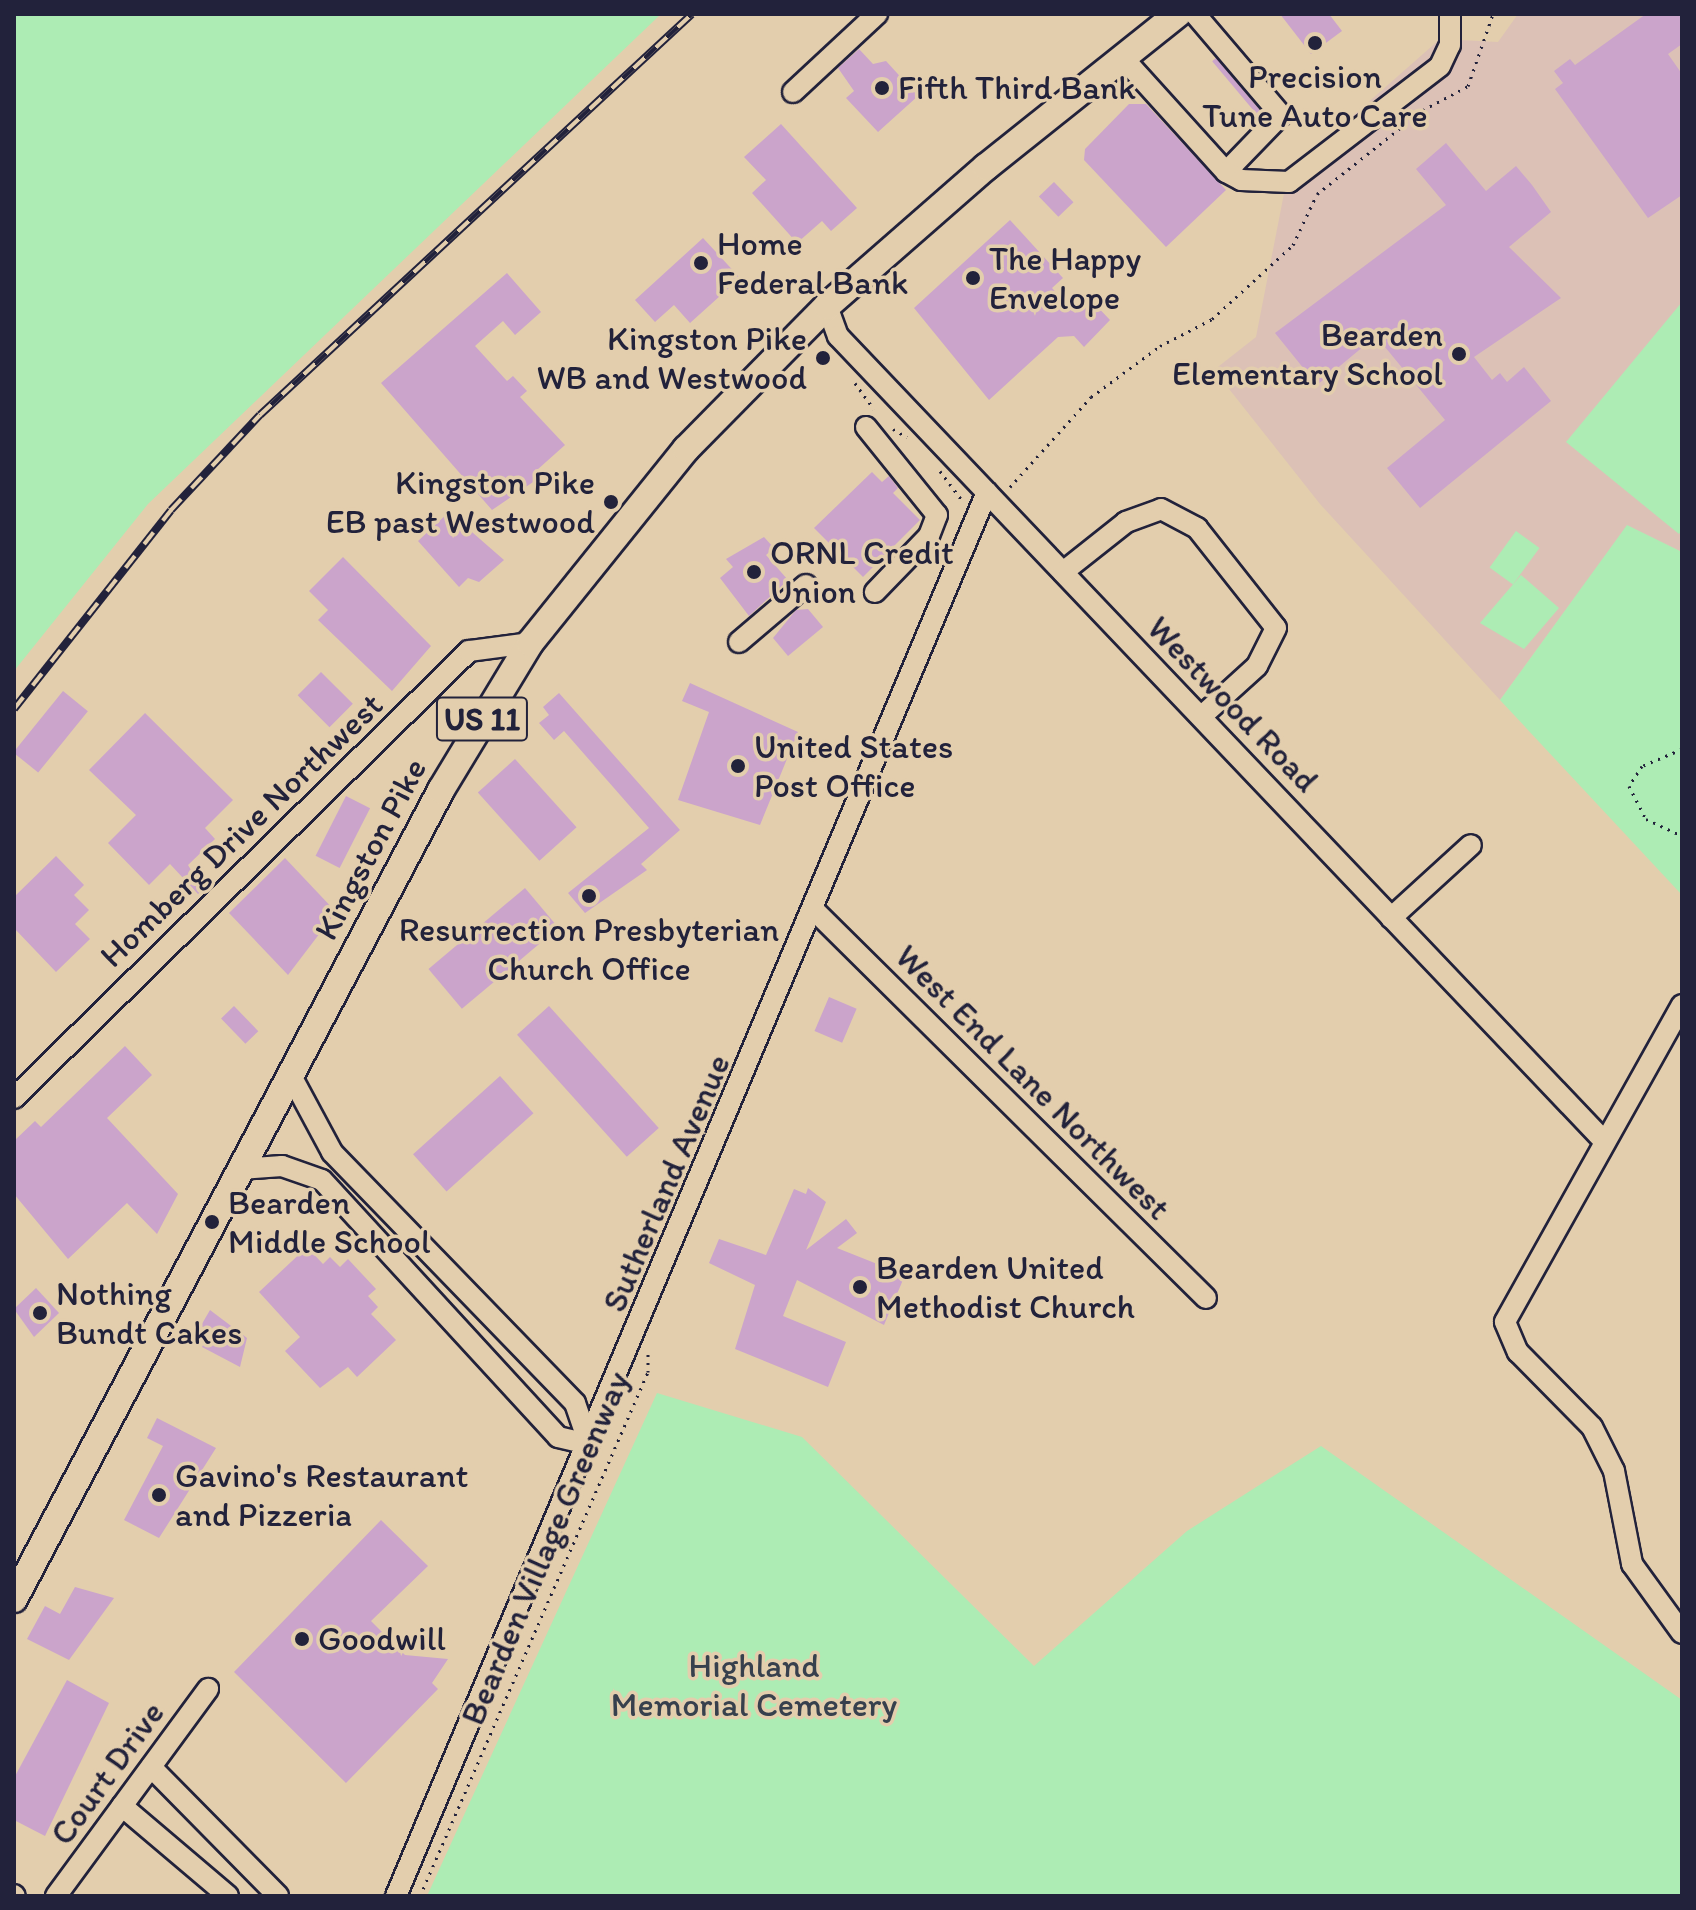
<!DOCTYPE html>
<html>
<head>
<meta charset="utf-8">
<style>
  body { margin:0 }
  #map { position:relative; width:1696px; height:1910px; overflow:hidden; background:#e3cead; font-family:Itim,sans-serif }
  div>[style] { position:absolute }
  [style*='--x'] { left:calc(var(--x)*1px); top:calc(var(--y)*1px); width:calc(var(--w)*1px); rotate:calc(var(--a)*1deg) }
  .built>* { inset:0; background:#dcc1b6 }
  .green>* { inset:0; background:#adecb4; transform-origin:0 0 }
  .building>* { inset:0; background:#cba4cb; transform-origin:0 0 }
  .path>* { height:3px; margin-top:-1.5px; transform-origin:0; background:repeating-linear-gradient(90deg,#22223b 0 2px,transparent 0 8px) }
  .roads { filter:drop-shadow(2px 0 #22223b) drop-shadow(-2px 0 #22223b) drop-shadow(0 2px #22223b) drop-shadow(0 -2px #22223b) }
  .minor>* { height:20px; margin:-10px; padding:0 10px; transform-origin:10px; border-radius:10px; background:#e3cead }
  .major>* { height:26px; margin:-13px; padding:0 13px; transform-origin:13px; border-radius:13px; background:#e3cead }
  .rail>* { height:8px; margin-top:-4px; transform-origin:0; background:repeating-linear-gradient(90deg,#e3cead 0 15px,#22223b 0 30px); box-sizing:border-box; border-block:2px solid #22223b }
  .dots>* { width:22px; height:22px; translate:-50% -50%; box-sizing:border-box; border:4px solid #e3cead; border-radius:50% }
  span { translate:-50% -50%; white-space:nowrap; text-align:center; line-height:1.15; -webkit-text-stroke:7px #e3cead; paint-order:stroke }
  .shield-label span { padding:2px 6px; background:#e3cead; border:2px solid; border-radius:6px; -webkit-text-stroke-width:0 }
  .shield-label { font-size:32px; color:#22223b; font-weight:700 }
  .poi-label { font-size:34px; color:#22223b }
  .left { translate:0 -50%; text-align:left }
  .right { translate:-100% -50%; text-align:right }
  .street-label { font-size:34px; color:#22223b }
  .park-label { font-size:34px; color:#37404d }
  .frame { position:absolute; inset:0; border:16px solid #22223b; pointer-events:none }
</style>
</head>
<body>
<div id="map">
  <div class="built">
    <i style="clip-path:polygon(1518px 14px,1682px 14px,1682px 552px,1627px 526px,1500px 700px,1320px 504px,1214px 370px,1256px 337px,1288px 173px,1440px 39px,1498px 42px)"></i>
  </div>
  <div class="green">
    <i style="clip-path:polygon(14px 14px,661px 14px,148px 504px,14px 671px)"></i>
    <i style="clip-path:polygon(1682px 302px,1682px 530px,1679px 534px,1566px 442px)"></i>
    <i style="clip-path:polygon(1627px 525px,1682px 552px,1682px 895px,1500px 700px)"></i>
    <i style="left:1516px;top:531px;width:29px;height:45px;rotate:36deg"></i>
    <i style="clip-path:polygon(1521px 575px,1559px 608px,1524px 649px,1480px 623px)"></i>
    <i style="clip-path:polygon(657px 1393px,802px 1437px,1034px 1666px,1187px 1531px,1321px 1446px,1682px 1700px,1682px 1896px,427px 1896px)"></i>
  </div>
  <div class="building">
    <i style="clip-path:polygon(1280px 14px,1329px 14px,1342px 31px,1311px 54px)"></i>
    <i style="clip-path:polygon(1646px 14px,1682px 14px,1682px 44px,1668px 54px,1682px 74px,1682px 195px,1648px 218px,1555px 89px,1563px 83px,1554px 71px,1570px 59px,1575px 65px)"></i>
    <i style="clip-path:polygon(859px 49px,873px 64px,886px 61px,918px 96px,878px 132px,846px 98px,854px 91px,838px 68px)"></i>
    <i style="left:1216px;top:58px;width:70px;height:5px;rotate:50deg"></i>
    <i style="clip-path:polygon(1129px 104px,1146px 104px,1226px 190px,1166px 247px,1084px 160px,1085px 149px)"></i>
    <i style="clip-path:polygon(781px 124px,857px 208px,831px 231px,822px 221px,797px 243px,752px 193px,766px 180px,744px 157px)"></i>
    <i style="clip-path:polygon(1446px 143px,1486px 191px,1516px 166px,1532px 185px,1551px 212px,1509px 247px,1561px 298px,1474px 357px,1492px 380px,1500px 373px,1507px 382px,1524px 367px,1551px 401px,1420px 508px,1387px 468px,1445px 420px,1376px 336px,1317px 385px,1275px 333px,1446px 205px,1416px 169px)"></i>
    <i style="left:1054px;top:182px;width:28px;height:21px;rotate:46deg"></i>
    <i style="clip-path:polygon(1010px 220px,1063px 278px,1052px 288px,1075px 313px,1090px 299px,1110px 320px,1084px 347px,1074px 336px,1058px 337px,989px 400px,914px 308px)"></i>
    <i style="clip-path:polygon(703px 238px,740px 278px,690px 323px,674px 305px,655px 322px,635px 300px)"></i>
    <i style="clip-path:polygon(507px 273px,541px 312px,515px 335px,503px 321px,475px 346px,507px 381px,513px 376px,527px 391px,520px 397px,565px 445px,537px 470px,542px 476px,492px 510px,381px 383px)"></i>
    <i style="clip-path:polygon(872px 472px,882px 482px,889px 476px,898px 488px,893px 493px,920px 520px,863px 577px,814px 528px)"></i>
    <i style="clip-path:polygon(449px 512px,504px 560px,479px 582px,468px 578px,459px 587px,418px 541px)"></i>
    <i style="clip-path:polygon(764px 537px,774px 548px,766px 555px,788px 580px,749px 616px,720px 578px,733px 567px,726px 559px)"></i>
    <i style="clip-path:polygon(343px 557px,431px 646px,392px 691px,318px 620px,328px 610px,309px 591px)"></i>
    <i style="clip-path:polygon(808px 609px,823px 627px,788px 656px,773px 638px,796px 610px)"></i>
    <i style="left:321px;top:672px;width:45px;height:33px;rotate:45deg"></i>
    <i style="clip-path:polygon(690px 683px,798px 732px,760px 825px,678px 800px,709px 712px,682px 701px)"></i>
    <i style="left:63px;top:691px;width:32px;height:79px;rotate:39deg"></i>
    <i style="clip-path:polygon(559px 693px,680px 830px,641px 864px,647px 870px,585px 913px,568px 893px,649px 828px,564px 731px,554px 740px,539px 723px,549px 715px,543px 707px)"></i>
    <i style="clip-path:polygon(145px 713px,233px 800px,205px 828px,215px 839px,188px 865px,203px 890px,198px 894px,170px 864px,149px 885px,108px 843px,136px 815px,89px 770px)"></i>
    <i style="left:515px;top:759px;width:92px;height:50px;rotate:48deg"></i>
    <i style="left:346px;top:796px;width:27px;height:67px;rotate:27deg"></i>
    <i style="clip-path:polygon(56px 856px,84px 885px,74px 895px,89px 910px,75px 924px,90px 939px,56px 972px,14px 928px,14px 897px)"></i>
    <i style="clip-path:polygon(285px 858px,336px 912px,288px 975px,229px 913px)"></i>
    <i style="left:525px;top:888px;width:52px;height:126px;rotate:50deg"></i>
    <i style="left:829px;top:997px;width:30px;height:37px;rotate:23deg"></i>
    <i style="left:234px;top:1006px;width:35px;height:18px;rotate:46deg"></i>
    <i style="left:549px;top:1006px;width:164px;height:43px;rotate:48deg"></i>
    <i style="clip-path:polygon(125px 1046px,152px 1075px,107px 1118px,178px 1194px,157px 1234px,127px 1203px,68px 1259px,14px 1194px,14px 1141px,35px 1121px,41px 1127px)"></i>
    <i style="left:500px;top:1076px;width:50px;height:117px;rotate:48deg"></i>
    <i style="clip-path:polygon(808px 1188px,826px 1202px,806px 1250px,846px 1219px,857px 1233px,837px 1248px,905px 1275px,884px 1325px,797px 1280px,783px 1316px,846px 1342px,828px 1387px,735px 1349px,755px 1285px,709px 1263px,719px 1239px,766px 1255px,794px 1189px,806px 1194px)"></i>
    <i style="clip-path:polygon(307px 1247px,323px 1264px,330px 1257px,340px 1267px,348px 1259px,376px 1289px,368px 1296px,378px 1307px,371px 1314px,396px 1340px,357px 1377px,348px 1367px,320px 1388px,285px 1351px,300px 1337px,259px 1292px)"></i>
    <i style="clip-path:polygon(36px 1288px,59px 1313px,34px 1337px,14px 1309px)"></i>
    <i style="clip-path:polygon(210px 1310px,247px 1338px,240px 1367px,202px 1347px,209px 1334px,199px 1329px)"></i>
    <i style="clip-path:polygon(157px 1418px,216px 1448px,159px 1538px,124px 1520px,163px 1446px,147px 1438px)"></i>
    <i style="clip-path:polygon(381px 1520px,428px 1566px,371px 1621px,405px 1655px,448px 1659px,432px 1683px,438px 1689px,346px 1783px,234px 1672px)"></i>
    <i style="clip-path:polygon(75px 1587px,114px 1598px,69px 1660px,27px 1639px,45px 1606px,60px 1614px)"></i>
    <i style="clip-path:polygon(67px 1680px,109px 1703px,45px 1836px,14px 1820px,14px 1778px)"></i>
  </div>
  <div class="path">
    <i style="--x:855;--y:383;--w:32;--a:54"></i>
    <i style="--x:893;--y:429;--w:16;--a:30"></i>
    <i style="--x:940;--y:471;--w:36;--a:53"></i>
    <i style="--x:1010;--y:487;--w:121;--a:-48"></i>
    <i style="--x:1091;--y:397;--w:86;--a:-36.5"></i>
    <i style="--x:1160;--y:346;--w:59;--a:-27.4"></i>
    <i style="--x:1212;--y:319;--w:110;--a:-42.4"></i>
    <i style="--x:1293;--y:245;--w:56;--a:-64.8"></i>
    <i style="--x:1317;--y:194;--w:135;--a:-38.4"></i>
    <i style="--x:1423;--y:110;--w:51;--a:-28.1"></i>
    <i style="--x:1468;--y:86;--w:76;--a:-70.9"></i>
    <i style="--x:1682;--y:749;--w:43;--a:157"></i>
    <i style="--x:1642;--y:766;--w:24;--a:123"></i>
    <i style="--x:1629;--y:786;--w:37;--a:63"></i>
    <i style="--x:1646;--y:819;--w:40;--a:25"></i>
    <i style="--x:420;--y:1896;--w:571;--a:-66.49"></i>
    <i style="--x:648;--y:1372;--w:22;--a:-90"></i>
  </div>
  <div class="roads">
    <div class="minor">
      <i style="--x:1195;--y:14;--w:133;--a:49.6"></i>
      <i style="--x:1281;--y:115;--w:79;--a:134"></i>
      <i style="--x:1123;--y:58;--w:154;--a:47.9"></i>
      <i style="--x:1226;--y:172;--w:17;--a:28"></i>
      <i style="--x:1241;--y:180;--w:48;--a:2.4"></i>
      <i style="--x:1289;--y:182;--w:190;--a:-37.5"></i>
      <i style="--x:1440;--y:66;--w:23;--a:-65"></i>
      <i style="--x:1450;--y:45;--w:31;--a:-90"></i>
      <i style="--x:793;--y:92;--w:115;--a:-42.9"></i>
      <i style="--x:827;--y:306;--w:32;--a:70"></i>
      <i style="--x:838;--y:336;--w:1111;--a:46.42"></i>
      <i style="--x:866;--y:427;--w:113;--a:51.1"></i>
      <i style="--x:937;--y:515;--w:22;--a:111"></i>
      <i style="--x:929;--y:536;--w:78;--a:134"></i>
      <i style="--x:1063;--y:572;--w:80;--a:-38.4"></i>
      <i style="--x:1126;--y:522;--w:37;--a:-20"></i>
      <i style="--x:1161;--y:509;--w:41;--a:27.8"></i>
      <i style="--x:1197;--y:528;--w:127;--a:51.7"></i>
      <i style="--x:1276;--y:628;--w:42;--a:116.6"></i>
      <i style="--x:1257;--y:666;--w:72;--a:137.8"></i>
      <i style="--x:739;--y:642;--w:88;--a:-40.4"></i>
      <i style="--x:815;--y:911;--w:550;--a:44.71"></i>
      <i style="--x:1391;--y:918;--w:108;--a:-42.4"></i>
      <i style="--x:1682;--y:1005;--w:363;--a:119.2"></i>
      <i style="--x:1505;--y:1322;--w:33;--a:67"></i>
      <i style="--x:1518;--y:1352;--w:105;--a:45.4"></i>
      <i style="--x:1592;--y:1427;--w:49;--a:63.4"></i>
      <i style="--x:1614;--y:1471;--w:95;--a:79"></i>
      <i style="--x:1632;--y:1564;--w:85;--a:54.1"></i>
      <i style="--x:14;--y:1098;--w:638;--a:-44.49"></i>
      <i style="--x:469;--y:651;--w:62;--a:-7.5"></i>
      <i style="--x:240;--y:1169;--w:42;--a:-4.1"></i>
      <i style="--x:282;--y:1166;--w:42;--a:19.3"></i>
      <i style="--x:322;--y:1180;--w:349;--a:47.4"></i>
      <i style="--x:558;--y:1437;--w:32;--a:13"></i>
      <i style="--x:589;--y:1444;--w:43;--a:-108.9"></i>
      <i style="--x:575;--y:1403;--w:349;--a:-134.1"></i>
      <i style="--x:332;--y:1152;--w:89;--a:-118.3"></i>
      <i style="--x:151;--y:1767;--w:181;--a:45.4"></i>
      <i style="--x:122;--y:1806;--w:139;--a:40.3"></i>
      <i style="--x:14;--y:1895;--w:1;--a:45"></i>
      <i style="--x:56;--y:1896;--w:257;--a:-53.7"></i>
      <i style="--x:396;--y:1896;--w:1523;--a:-67.17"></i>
    </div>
    <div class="major">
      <i style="--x:14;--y:1599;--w:915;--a:-62.17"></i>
      <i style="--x:441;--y:790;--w:172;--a:-58.8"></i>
      <i style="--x:530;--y:643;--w:249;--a:-51.2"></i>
      <i style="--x:686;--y:449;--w:201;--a:-45.4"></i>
      <i style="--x:827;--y:306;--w:211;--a:-41.2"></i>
      <i style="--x:986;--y:167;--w:246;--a:-38.6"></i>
    </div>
  </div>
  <div class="rail">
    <i style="--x:14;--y:709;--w:253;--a:-51.7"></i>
    <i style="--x:171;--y:510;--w:130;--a:-46.9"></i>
    <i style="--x:260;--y:415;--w:589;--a:-42.87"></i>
  </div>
  <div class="dots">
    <i style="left:1315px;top:43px;background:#22223b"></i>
    <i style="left:882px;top:88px;background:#22223b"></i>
    <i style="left:701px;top:263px;background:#22223b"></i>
    <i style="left:973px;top:278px;background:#22223b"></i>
    <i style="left:1459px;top:354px;background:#22223b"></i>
    <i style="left:823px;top:358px;background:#22223b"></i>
    <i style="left:611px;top:502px;background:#22223b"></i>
    <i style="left:754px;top:572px;background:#22223b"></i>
    <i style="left:738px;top:766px;background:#22223b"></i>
    <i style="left:589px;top:896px;background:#22223b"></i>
    <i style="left:212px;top:1222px;background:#22223b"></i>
    <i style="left:860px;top:1287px;background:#22223b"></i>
    <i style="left:40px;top:1313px;background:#22223b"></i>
    <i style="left:159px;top:1495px;background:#22223b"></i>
    <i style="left:302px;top:1639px;background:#22223b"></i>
  </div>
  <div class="shield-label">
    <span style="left:482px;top:719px">US 11</span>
  </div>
  <div class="poi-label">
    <span style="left:1315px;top:96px">Precision<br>Tune Auto Care</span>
    <span class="left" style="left:898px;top:88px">Fifth Third Bank</span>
    <span class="left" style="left:717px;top:263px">Home<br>Federal Bank</span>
    <span class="left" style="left:989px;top:278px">The Happy<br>Envelope</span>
    <span class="right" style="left:1443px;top:354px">Bearden<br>Elementary School</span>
    <span class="right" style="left:807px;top:358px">Kingston Pike<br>WB and Westwood</span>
    <span class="right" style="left:595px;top:502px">Kingston Pike<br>EB past Westwood</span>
    <span class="left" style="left:770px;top:572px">ORNL Credit<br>Union</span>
    <span class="left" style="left:754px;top:766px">United States<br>Post Office</span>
    <span style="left:589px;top:949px">Resurrection Presbyterian<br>Church Office</span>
    <span class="left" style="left:228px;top:1222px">Bearden<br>Middle School</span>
    <span class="left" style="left:876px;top:1287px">Bearden United<br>Methodist Church</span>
    <span class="left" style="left:56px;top:1313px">Nothing<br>Bundt Cakes</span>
    <span class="left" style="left:175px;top:1495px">Gavino's Restaurant<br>and Pizzeria</span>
    <span class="left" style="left:318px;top:1639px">Goodwill</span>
  </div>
  <div class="street-label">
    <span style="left:1233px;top:704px;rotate:46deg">Westwood Road</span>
    <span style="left:241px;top:830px;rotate:-44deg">Homberg Drive Northwest</span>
    <span style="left:370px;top:849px;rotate:-62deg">Kingston Pike</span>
    <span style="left:1033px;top:1082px;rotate:45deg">West End Lane Northwest</span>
    <span style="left:666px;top:1183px;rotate:-67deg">Sutherland Avenue</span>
    <span style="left:545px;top:1548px;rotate:-67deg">Bearden Village Greenway</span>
    <span style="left:107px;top:1773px;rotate:-54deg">Court Drive</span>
  </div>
  <div class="park-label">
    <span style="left:754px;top:1685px">Highland<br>Memorial Cemetery</span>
  </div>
  <div class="frame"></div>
</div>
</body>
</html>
